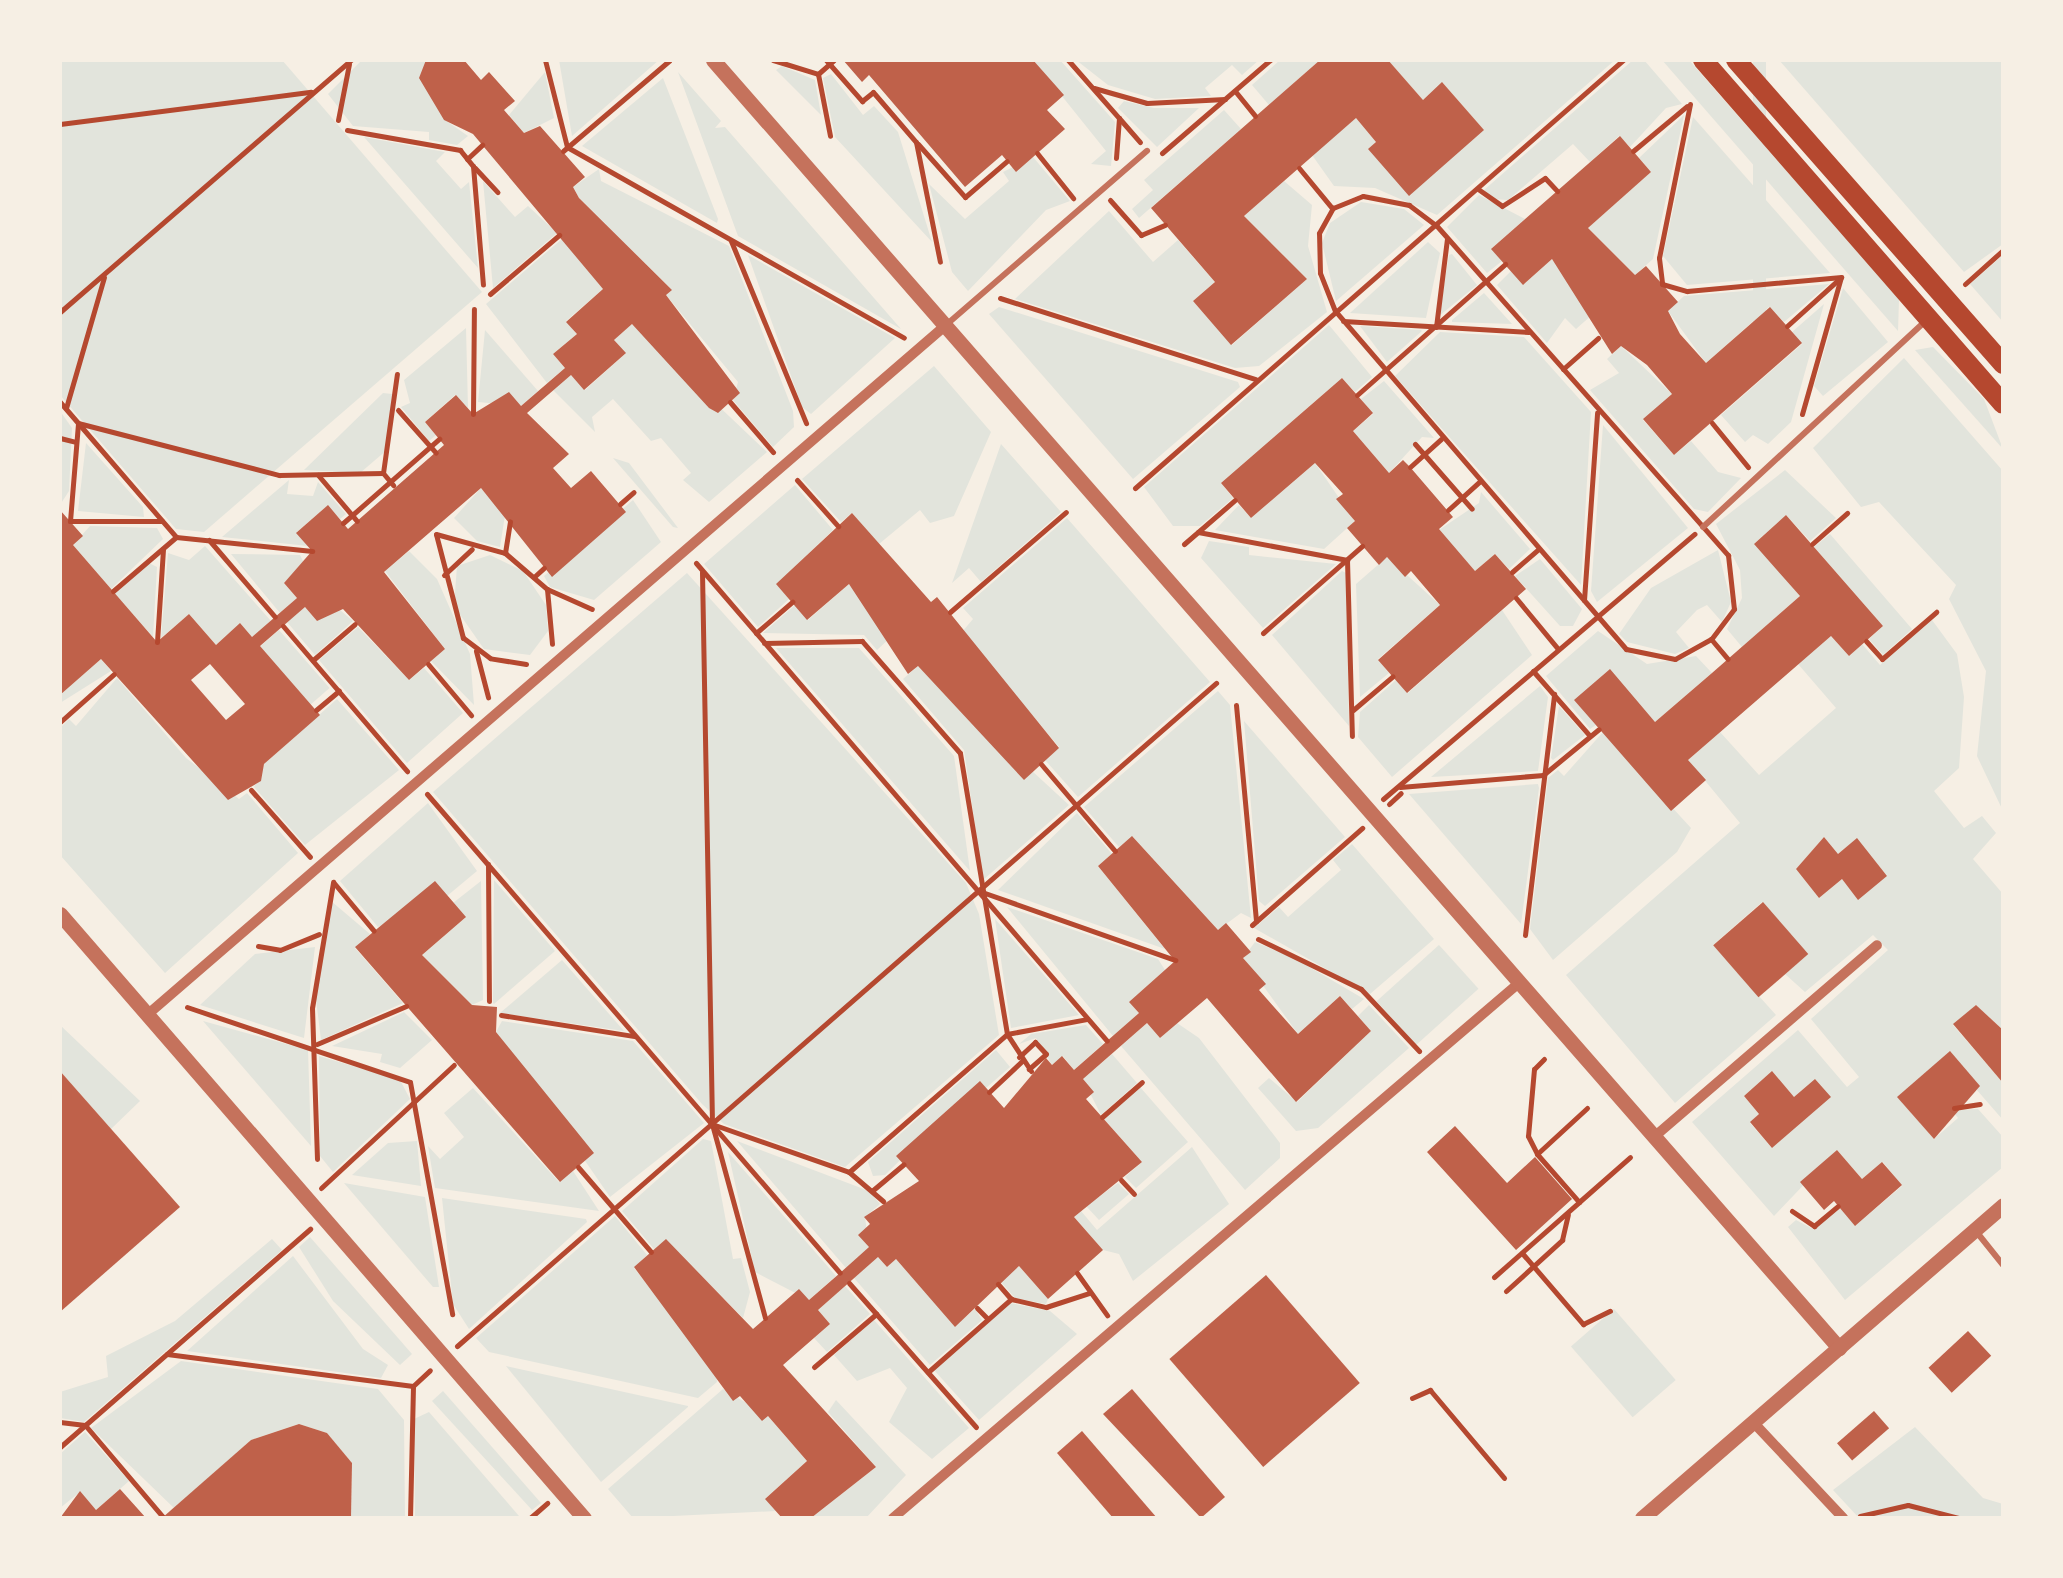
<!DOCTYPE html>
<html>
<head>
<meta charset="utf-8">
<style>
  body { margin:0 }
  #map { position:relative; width:2063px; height:1578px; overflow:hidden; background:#f6efe4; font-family:"Open Sans",sans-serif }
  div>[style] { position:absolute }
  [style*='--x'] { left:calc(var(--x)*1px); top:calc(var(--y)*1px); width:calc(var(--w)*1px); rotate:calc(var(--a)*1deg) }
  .green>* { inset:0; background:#e2e4dc; transform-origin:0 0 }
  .building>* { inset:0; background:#bf614a; transform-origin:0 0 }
  .path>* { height:5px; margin:-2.5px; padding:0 2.5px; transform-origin:2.5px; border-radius:2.5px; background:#b5482f }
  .service>* { height:6px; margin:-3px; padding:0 3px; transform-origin:3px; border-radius:3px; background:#c5725c }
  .minor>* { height:10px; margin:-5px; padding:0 5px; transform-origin:5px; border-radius:5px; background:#c5725c }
  .tertiary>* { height:15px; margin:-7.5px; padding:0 7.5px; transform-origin:7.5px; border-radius:7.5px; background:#c5725c }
  .trunk>* { height:20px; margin:-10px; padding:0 10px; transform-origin:10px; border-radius:10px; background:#b5482f }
  span { translate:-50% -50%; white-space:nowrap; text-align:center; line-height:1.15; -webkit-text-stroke:9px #f6efe4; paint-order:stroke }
  .frame { position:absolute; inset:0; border:62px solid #f6efe4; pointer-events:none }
</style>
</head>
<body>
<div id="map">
  <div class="green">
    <i style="clip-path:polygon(60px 60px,282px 60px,482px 292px,204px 532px,176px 529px,60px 395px)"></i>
    <i style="clip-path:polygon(362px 60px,426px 60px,445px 120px,468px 136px,457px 145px,429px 140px,429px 132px,353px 126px,328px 94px)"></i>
    <i style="clip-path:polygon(559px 60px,659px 60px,572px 136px)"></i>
    <i style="clip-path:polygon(1033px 60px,1060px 60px,1115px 122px,1111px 166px,1091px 164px,1106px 151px)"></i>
    <i style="clip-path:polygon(1076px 60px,1259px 60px,1242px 75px,1232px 65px,1205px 88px,1211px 96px,1155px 99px,1108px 85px)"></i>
    <i style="clip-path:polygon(1280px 60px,1320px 60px,1269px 105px,1252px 85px)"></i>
    <i style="clip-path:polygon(1388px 60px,1615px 60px,1437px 215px,1375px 188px,1334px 186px,1312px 155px,1356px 118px,1376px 142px,1484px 130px,1443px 83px,1423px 100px)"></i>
    <i style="clip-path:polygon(1633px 60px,1644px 60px,1682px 104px,1666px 108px,1630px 147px,1619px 136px,1590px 162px,1573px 144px,1508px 200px,1492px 199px,1484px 190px)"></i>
    <i style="clip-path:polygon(1662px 60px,1689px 60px,1899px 299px,1898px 331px)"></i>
    <i style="left:1753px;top:60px;width:13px;height:304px"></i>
    <i style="clip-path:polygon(1779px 60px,2003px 60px,2003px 244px,1964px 272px)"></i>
    <i style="clip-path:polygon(782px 66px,815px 80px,821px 115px,776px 70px)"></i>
    <i style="clip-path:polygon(545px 72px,554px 118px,524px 133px,509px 115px)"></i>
    <i style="clip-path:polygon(678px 72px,721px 121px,715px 128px,725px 127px,901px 329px,738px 236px)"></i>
    <i style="clip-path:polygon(831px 74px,863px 115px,874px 106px,898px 132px,932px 242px,835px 137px,823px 78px)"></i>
    <i style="clip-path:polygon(663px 78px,718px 219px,717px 223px,582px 146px)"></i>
    <i style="clip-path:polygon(1124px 101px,1154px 108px,1199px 108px,1157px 147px,1118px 108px)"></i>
    <i style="clip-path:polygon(1224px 110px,1241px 129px,1139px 218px,1132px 209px,1153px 190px,1144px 180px)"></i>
    <i style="clip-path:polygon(1684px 115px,1653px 259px,1635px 275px,1588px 228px,1651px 172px,1639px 158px)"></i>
    <i style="clip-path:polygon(1693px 117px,1830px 273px,1687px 285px,1663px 256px)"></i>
    <i style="clip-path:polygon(364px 137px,445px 152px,436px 161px,461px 189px,469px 182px,478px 268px)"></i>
    <i style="clip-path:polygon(1033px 157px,1070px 201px,1046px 210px,968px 291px,952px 272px,929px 184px,965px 219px,1009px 181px,1003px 172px)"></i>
    <i style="clip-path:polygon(599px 169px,601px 181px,729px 246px,793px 411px,794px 427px,773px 447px,733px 400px,738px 382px,666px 295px,671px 289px,579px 198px,573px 187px)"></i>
    <i style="clip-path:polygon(483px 181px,515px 217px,528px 206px,557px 233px,493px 288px)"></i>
    <i style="clip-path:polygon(1284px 181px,1312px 205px,1308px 246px,1327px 312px,1259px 366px,1235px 368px,1015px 299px,1109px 211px,1153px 262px,1178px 240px,1215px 282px,1193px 301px,1232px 345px,1307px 279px,1244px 216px)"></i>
    <i style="clip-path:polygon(1479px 195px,1525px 219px,1492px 248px,1502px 261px,1487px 273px,1447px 227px)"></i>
    <i style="clip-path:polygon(1361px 202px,1404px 209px,1424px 225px,1336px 301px,1322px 243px,1330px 223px)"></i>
    <i style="clip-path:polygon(562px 239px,603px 289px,566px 321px,577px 334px,553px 354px,565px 368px,547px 383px,486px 304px)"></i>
    <i style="clip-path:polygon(1428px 242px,1440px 253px,1426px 318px,1350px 313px)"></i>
    <i style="clip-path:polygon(1452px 254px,1477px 285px,1439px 316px,1449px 255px)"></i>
    <i style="clip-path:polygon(748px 255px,895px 338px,811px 414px,802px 407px)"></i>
    <i style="clip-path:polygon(2003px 255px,2003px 322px,1970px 284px)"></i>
    <i style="clip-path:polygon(1552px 259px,1593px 314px,1576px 329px,1565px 318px,1547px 343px,1497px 285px,1511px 271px,1524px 284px)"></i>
    <i style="clip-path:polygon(1829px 284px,1784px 322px,1769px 307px,1706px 363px,1668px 311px,1684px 296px)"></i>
    <i style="clip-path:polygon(1843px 288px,1888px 342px,1823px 396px,1814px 386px)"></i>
    <i style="clip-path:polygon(1484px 293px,1512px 324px,1452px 322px,1452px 320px)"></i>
    <i style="clip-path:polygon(1824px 304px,1791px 422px,1768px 444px,1753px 435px,1745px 442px,1721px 415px,1802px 344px,1792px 332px)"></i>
    <i style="clip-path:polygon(999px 307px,1238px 382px,1240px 387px,1133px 479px,989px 314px)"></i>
    <i style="clip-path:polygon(632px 324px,767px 452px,709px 502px,683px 480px,691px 473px,661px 438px,651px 441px,613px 399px,592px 417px,595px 432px,553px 390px,571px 375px,585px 390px,625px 354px,614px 340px)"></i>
    <i style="clip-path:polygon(1329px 325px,1372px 377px,1355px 392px,1342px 378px,1221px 483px,1233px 498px,1200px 526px,1173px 526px,1144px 487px)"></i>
    <i style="clip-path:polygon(1360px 326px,1421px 330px,1422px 331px,1387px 362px)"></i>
    <i style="clip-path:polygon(466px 328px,468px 408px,455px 395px,425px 422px,436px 435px,429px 441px,401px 407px,410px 403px,404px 380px)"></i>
    <i style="clip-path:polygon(485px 330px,538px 391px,521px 406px,478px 402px)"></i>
    <i style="clip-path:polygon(1440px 332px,1524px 337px,1591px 412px,1581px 585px,1395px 376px)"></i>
    <i style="clip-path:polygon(1621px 346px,1672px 394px,1643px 420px,1674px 455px,1691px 441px,1718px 472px,1741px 478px,1708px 512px,1694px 509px,1590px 390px,1619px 373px,1607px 359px)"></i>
    <i style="clip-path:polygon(1933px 347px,1984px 399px,2003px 449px,1915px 350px)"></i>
    <i style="clip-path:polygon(1904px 358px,2003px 471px,2003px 811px,1977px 756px,1986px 671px,1949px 599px,1956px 585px,1879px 502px,1861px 507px,1813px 448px)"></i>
    <i style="clip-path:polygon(934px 366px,991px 432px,954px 516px,930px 523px,920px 510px,879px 544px,852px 513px,841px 522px,802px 479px)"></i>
    <i style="clip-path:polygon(1384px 381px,1434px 438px,1422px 437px,1389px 473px,1353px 431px,1373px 414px,1361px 399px)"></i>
    <i style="clip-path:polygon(383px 393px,392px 394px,388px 449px,360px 473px,304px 470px)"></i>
    <i style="clip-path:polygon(60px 411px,72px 428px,69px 491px,60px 505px)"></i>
    <i style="clip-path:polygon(1603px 425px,1688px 528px,1597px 602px,1591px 591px)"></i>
    <i style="clip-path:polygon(86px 443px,143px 507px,144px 517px,78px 511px)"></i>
    <i style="clip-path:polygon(1001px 444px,1061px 512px,981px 582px,969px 568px,952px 583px)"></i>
    <i style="clip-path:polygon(613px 458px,629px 463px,678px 528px,673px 527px)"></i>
    <i style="clip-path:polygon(1315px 463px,1355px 521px,1324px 549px,1215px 530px,1239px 505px,1251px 518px)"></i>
    <i style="clip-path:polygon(1785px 470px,1836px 518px,1810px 541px,1786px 515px,1755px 543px,1800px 596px,1742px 647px,1727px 629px,1742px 598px,1740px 570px,1716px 524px)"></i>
    <i style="clip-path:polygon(289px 480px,287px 494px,313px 496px,318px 482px,346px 514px,340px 519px,327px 506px,297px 532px,308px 546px,222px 537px)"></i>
    <i style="clip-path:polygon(795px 485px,833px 530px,777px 584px,789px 599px,758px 627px,704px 564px)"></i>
    <i style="clip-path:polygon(481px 488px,505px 515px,500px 547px,477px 541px,454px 518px)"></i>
    <i style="clip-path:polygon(1481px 492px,1530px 549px,1509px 569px,1495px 554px,1475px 571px,1439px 530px,1479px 503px)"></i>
    <i style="clip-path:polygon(633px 500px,661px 542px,594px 600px,550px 587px,544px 576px)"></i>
    <i style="clip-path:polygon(1067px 518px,1210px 682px,1078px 797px,1045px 760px,1059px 747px,962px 632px,973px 619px,963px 608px)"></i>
    <i style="clip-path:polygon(90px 526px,157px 528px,163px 539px,111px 589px,73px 545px)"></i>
    <i style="clip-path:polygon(1830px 534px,1912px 629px,1883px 655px,1869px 639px,1883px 626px,1814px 547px)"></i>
    <i style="clip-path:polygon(1209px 541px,1249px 547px,1249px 555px,1336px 564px,1263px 628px,1201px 558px)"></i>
    <i style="clip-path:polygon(205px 546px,271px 621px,252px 637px,240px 624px,216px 645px,189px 614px,161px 638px,168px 553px,189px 560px)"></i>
    <i style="clip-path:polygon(1718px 550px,1731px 602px,1722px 622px,1707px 605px,1697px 610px,1676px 632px,1689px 648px,1675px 654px,1627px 642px,1619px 634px,1651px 588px)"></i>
    <i style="clip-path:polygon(409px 551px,437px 579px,470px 654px,474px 705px,431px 661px,445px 649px,385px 571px)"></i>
    <i style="clip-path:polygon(231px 554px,300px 555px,305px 565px,284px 583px,297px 598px,280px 613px)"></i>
    <i style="clip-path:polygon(490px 555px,523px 571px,546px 605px,548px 631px,530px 655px,484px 649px,454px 606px,457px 566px)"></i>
    <i style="clip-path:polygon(1387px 557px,1440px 605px,1378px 659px,1389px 673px,1360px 697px,1356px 584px)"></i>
    <i style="clip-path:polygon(1540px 559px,1582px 609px,1573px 626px,1560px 626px,1515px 576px)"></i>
    <i style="clip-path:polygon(149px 563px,157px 567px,153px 637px,114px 593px)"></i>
    <i style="clip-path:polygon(1342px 571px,1346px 573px,1349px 726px,1272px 635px)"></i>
    <i style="clip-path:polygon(687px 573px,966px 883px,979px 914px,999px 1035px,845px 1167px,724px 1124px,702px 1104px,433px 792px)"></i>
    <i style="clip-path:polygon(849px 584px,891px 637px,877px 650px,864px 635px,763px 633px,795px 605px,808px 620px)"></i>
    <i style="clip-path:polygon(334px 605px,353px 621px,315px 655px,287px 622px,305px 607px,317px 621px)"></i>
    <i style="clip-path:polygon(1502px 610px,1532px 655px,1392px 777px,1358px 737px,1360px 712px,1396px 680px,1408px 693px)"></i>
    <i style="clip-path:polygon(evenodd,1932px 620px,1957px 654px,1964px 697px,1959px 768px,1934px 791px,1964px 828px,1982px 816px,1996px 833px,1973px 859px,2003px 894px,2003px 1030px,1976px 1005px,1953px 1025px,2003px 1083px,2003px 1120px,1976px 1089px,1898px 1097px,1934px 1139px,1958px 1118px,1952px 1110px,1978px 1109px,2003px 1137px,2003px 1167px,1845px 1300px,1788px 1227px,1796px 1220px,1813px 1229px,1840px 1208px,1856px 1225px,1902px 1186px,1883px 1162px,1862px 1179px,1837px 1150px,1774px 1216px,1692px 1122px,1798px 1030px,1847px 1087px,1859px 1077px,1811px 1019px,1888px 950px,1873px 935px,1805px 992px,1785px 974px,1807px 954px,1762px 902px,1713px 945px,1776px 1015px,1675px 1103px,1566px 975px,1740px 823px,1688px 760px,1720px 732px,1759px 775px,1836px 708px,1798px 664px,1831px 636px,1849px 656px,1862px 644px,1880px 665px,1932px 620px,1824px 837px,1838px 854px,1857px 839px,1887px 876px,1858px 899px,1842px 879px,1819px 898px,1796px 869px,1824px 837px,1932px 620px,1772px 1072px,1794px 1097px,1830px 1096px,1772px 1148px,1750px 1123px,1759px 1114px,1744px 1096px,1772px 1072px)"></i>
    <i style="clip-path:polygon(358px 627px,409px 680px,424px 668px,463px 713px,407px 763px,319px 660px)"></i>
    <i style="left:279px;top:630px;width:77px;height:25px;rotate:49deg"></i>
    <i style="clip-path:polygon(1598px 631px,1647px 664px,1696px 656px,1712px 673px,1655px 722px,1609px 670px,1575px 700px,1596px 725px,1590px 729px,1546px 676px)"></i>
    <i style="clip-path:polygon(776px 648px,859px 648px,954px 756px,970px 871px)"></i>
    <i style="clip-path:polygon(101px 659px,111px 671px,60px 703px,60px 695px)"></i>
    <i style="clip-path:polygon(918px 666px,1069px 805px,983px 880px,964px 750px,903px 679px)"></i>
    <i style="clip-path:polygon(117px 678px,186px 758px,239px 799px,247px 793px,298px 853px,165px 973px,60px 855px,60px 728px,69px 719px,76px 726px)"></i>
    <i style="clip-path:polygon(1540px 686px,1548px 697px,1538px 771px,1431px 777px)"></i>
    <i style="clip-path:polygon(1218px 691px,1230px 705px,1251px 918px,1241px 913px,1218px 930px,1133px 837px,1119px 847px,1084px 807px)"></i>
    <i style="clip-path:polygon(337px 699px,399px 770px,305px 845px,254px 787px,264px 764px)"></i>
    <i style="clip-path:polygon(1559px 706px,1585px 735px,1553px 760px,1551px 758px)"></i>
    <i style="clip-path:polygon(1244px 721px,1345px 837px,1265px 906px,1259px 901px)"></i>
    <i style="clip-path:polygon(1603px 732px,1691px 828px,1677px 852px,1553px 960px,1530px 929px,1548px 778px,1558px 770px,1564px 776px)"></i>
    <i style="clip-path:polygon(1538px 784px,1539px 788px,1521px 924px,1409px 794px)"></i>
    <i style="clip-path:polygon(428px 803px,477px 871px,447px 896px,378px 927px,340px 881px)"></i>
    <i style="clip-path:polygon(1077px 813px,1112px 854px,1098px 866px,1165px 949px,998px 890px)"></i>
    <i style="clip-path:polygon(1352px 844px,1434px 939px,1370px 994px,1254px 928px,1279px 907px,1288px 917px,1341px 870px,1333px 860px)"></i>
    <i style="clip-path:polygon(494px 880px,555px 951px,494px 1004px,493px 1003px)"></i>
    <i style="clip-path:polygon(481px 881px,483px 1000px,472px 1005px,422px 955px,465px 918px,453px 903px)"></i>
    <i style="clip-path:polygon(331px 901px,370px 934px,355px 948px,403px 1003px,321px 1040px,315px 991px)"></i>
    <i style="clip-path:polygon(1007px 907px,1158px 959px,1165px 970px,1130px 1002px,1139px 1013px,1113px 1036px)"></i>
    <i style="clip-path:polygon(995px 919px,1079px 1015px,1011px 1028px)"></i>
    <i style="clip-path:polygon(1255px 942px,1294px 958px,1364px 999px,1352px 1009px,1340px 996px,1298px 1034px,1243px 958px)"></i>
    <i style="left:1439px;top:945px;width:59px;height:84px;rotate:48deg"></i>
    <i style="clip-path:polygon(315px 947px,304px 1038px,200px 1005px,255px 954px)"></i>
    <i style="clip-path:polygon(562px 960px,624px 1031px,500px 1013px)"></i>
    <i style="clip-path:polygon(1369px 1005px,1409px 1048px,1318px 1128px,1296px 1131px,1258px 1088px,1269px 1078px,1297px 1102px,1371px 1031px,1358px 1016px)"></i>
    <i style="clip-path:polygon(404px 1012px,432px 1040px,400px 1068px,380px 1062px,382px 1054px,332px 1046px)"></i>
    <i style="clip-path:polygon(203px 1021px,308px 1050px,311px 1146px)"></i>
    <i style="clip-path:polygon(502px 1021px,633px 1041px,704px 1123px,610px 1197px,496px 1032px)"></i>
    <i style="clip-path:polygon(1147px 1023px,1160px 1038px,1177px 1023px,1199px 1038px,1280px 1143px,1280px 1158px,1245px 1190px,1121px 1046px)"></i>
    <i style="clip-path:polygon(60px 1025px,140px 1101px,111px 1129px,60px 1071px)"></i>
    <i style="clip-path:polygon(1086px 1025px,1103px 1044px,1074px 1070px,1063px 1056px,1052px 1065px,1036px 1038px,1019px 1044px,1031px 1034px)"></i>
    <i style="clip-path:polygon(996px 1050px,1010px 1067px,986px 1088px,980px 1082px,885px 1175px,873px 1176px,868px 1162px)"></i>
    <i style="clip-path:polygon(1112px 1054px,1137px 1083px,1101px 1115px,1083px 1079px)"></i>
    <i style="clip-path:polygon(319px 1056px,400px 1080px,410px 1099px,333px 1172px,320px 1156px)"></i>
    <i style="clip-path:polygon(1140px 1087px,1188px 1142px,1136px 1188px,1125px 1177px,1142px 1162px,1104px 1119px)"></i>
    <i style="clip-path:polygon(473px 1088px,559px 1182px,573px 1171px,599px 1211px,435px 1188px,428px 1146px,440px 1159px,464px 1137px,444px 1113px)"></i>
    <i style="clip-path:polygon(703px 1139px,711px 1141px,733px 1259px,741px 1258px,750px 1292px,743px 1318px,666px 1240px,654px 1249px,622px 1211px)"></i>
    <i style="clip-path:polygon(417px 1141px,421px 1186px,352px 1175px,388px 1143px)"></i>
    <i style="clip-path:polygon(737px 1141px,869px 1191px,880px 1204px,865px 1217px,869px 1247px,846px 1268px)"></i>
    <i style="clip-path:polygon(1192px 1147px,1229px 1204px,1133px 1281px,1119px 1254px,1103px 1250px,1074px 1217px,1081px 1211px,1097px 1230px)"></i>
    <i style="clip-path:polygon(728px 1152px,836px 1276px,809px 1300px,755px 1272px)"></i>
    <i style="clip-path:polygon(344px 1183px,425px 1197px,439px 1287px,433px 1287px)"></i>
    <i style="clip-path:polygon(1118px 1183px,1129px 1194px,1099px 1220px,1086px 1206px)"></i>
    <i style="clip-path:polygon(442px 1198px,586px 1219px,587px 1222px,469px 1329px,453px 1304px)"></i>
    <i style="clip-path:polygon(615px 1216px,647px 1255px,634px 1268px,716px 1369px,717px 1382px,698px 1398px,489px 1352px,476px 1338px)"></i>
    <i style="clip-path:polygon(310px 1237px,412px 1354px,400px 1365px,333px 1301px,299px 1247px)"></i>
    <i style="clip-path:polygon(272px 1239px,282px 1250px,84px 1422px,60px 1418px,60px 1392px,108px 1377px,106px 1356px,175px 1321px)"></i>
    <i style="clip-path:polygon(293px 1256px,363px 1349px,388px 1365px,381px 1378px,187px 1351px)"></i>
    <i style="clip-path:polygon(878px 1257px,887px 1267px,896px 1259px,955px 1326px,975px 1309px,982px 1320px,930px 1365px,854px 1278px)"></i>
    <i style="clip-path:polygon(1019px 1266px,1048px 1299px,1046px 1304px,1015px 1298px,1001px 1282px)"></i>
    <i style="clip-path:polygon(845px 1286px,870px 1314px,827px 1352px,814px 1338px,830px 1324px,818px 1310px)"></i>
    <i style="clip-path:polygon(1010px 1303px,1050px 1311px,1077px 1334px,979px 1420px,934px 1370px)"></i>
    <i style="left:1614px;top:1309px;width:94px;height:57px;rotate:49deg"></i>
    <i style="clip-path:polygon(874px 1320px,969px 1428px,932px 1459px,889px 1422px,907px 1388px,890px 1368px,857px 1381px,834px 1355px)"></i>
    <i style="clip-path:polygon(181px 1361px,378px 1389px,404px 1420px,405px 1518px,351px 1518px,352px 1463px,327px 1433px,299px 1424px,251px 1440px,174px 1508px,91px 1428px)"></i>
    <i style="clip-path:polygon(506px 1366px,688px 1406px,688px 1407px,601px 1482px)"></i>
    <i style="clip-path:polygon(723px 1389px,768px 1416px,807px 1461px,766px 1498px,776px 1511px,633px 1518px,608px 1489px)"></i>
    <i style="clip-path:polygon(443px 1391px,541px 1503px,532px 1510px,432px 1401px)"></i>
    <i style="clip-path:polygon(836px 1400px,906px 1475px,866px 1518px,811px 1518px,876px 1467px,828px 1412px)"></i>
    <i style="clip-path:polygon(429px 1412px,519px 1516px,520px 1518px,415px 1518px,414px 1419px)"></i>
    <i style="clip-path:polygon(1915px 1427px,1983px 1498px,2003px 1504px,2003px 1518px,1859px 1518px,1833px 1490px)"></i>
    <i style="clip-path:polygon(85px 1432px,129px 1481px,96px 1510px,80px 1492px,60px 1508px,60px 1454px)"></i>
  </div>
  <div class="building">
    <i style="clip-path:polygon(evenodd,426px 60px,464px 60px,481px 80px,489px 72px,515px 101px,504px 110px,524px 133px,540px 126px,585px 177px,573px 187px,579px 198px,672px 290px,666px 295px,740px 393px,718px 413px,709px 408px,632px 324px,614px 340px,626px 353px,584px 390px,571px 375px,527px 413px,569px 454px,553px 468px,571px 488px,591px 471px,626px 512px,552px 577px,481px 488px,384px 572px,445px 649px,409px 680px,343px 609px,317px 621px,305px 607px,260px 646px,320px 715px,264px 764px,261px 781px,228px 800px,101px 659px,60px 695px,60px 510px,83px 536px,73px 545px,157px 642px,189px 614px,216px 645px,240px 623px,252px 637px,297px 598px,284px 583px,312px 551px,296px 533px,328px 505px,348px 529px,444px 445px,425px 422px,456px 395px,473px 414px,509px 392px,521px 406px,565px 368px,553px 354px,577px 334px,566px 322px,603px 289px,473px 134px,444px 120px,419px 78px,426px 60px,210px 664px,245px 704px,226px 720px,191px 680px,210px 664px)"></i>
    <i style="clip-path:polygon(843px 60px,1033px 60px,1064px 95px,1047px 110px,1065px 129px,1016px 172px,1002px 155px,965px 187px,869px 75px,862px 82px)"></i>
    <i style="clip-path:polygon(1320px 60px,1388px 60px,1423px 100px,1442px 82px,1484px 130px,1409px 196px,1368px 149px,1376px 142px,1356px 118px,1244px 216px,1307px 279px,1231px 345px,1193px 301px,1215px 282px,1151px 208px)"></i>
    <i style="clip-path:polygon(1620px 136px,1651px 172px,1588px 228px,1635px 275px,1646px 266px,1678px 302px,1668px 311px,1680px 334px,1706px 363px,1770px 307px,1802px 343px,1674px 455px,1643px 419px,1672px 394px,1647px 365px,1621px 346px,1612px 354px,1552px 259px,1523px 285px,1491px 249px)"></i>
    <i style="clip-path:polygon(1342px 378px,1373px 413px,1353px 431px,1389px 473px,1403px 460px,1410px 467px,1453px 517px,1439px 529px,1475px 571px,1495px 554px,1526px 589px,1407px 693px,1378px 660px,1440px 605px,1411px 571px,1405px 577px,1387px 557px,1379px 565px,1347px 528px,1355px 521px,1336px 499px,1343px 494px,1315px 463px,1251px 518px,1221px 483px)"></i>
    <i style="clip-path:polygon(852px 513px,931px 602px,937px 597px,1059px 748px,1024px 780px,918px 666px,908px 674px,849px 584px,807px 620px,776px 584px)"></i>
    <i style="clip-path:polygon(1786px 515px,1883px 626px,1849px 656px,1831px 636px,1688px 760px,1706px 780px,1671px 811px,1574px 700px,1610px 669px,1655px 722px,1712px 673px,1800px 596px,1754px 544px)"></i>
    <i style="clip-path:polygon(1132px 836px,1218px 930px,1226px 923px,1251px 952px,1243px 958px,1266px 984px,1259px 990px,1298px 1034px,1340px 996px,1371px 1031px,1296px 1102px,1207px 998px,1160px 1038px,1147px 1023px,1083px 1079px,1094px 1092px,1086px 1099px,1142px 1162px,1074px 1217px,1103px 1250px,1048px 1299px,1019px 1266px,955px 1327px,896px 1259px,887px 1267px,878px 1257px,818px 1310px,830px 1324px,783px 1365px,876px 1467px,811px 1518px,782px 1518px,765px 1499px,807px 1461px,768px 1416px,762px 1421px,740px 1396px,733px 1401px,634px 1267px,666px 1239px,753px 1329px,799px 1289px,809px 1300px,840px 1273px,869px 1247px,858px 1235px,870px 1224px,864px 1217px,919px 1181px,896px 1156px,980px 1081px,1004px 1108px,1046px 1058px,1052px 1065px,1062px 1056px,1074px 1070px,1139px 1013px,1129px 1002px,1175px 961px,1098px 866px)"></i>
    <i style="clip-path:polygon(1824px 837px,1838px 854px,1857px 838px,1887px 876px,1858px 900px,1842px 879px,1819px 898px,1796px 869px)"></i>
    <i style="clip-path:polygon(435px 881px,466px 917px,422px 955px,472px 1005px,497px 1007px,496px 1032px,594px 1153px,560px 1182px,355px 947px)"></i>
    <i style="left:1763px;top:902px;width:69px;height:66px;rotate:49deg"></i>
    <i style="clip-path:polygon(1976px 1005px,2003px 1030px,2003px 1083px,1953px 1024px)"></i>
    <i style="clip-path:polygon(1950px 1051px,1980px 1086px,1934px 1139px,1897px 1097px)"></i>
    <i style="clip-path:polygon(60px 1071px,180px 1207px,60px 1312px)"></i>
    <i style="clip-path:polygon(1772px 1071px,1794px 1097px,1815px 1079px,1831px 1097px,1772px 1148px,1750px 1122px,1759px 1114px,1744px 1096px)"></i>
    <i style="clip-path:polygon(1455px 1126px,1507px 1183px,1535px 1157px,1572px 1199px,1516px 1250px,1427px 1152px)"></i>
    <i style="clip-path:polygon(1837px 1150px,1862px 1179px,1882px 1162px,1902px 1185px,1855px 1226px,1834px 1201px,1824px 1210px,1800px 1182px)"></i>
    <i style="left:1266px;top:1275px;width:143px;height:128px;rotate:49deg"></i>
    <i style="left:1968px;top:1331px;width:34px;height:54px;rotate:47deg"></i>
    <i style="clip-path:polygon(1132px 1389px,1225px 1497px,1201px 1518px,1103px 1414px)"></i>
    <i style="left:1874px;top:1411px;width:23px;height:49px;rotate:49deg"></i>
    <i style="clip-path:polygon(299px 1424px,327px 1433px,352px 1463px,351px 1518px,162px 1518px,251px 1440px)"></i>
    <i style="clip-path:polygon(1082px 1431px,1157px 1518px,1113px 1518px,1057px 1453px)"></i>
    <i style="clip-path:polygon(120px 1489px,146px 1518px,60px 1518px,80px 1491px,96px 1510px)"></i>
  </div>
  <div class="path">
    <i style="--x:545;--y:60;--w:90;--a:75.8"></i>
    <i style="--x:567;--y:147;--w:387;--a:29.5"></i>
    <i style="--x:773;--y:60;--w:47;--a:17.3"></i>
    <i style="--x:818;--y:74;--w:21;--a:-41"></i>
    <i style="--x:826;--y:60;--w:55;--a:48.7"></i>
    <i style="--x:862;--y:101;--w:14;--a:-39"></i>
    <i style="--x:873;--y:92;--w:66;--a:49.3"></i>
    <i style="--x:916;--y:142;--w:122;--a:78.7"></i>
    <i style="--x:1068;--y:60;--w:77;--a:48.7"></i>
    <i style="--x:1119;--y:118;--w:40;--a:94.3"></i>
    <i style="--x:818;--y:74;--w:63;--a:79"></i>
    <i style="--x:1094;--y:88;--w:55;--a:15.8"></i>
    <i style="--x:1147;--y:103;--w:78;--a:-2.9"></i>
    <i style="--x:1235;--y:91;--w:32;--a:51"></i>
    <i style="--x:1690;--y:104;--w:157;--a:101.4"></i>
    <i style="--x:1659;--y:258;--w:26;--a:83"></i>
    <i style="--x:1662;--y:284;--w:26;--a:16"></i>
    <i style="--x:1687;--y:291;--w:155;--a:-5.2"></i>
    <i style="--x:1119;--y:118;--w:32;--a:49"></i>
    <i style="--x:338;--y:120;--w:57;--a:-78.9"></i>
    <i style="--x:60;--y:124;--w:253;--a:-7.3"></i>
    <i style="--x:347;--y:130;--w:115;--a:10"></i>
    <i style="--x:460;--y:150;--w:21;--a:51"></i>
    <i style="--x:473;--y:166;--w:119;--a:85.2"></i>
    <i style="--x:918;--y:144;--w:71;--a:48.4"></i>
    <i style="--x:965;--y:197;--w:55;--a:-40.6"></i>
    <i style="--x:563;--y:151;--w:140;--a:-40.4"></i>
    <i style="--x:1633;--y:151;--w:70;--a:-39.8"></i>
    <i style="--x:1037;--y:153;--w:58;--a:51.3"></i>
    <i style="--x:1162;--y:153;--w:143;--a:-40.7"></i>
    <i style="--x:467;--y:159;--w:21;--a:-43"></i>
    <i style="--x:475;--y:168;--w:33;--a:47"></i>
    <i style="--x:1299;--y:168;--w:52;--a:50.5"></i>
    <i style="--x:1478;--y:189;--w:29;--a:35"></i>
    <i style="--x:1502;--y:206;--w:51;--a:-33.1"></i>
    <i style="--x:1545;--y:178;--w:18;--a:47"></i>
    <i style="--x:1363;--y:196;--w:47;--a:11.1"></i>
    <i style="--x:1409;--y:205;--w:34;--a:37"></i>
    <i style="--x:1436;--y:225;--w:441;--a:48.5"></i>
    <i style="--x:1728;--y:555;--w:54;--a:83.7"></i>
    <i style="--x:1734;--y:609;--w:38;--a:127"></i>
    <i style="--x:1711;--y:639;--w:41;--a:150.9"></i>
    <i style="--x:1675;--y:659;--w:50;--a:-168.5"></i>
    <i style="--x:1626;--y:649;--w:446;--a:-130.7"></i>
    <i style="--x:1335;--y:311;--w:41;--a:-111.5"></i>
    <i style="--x:1320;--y:273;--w:40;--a:-91.4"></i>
    <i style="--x:1319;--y:233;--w:29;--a:-61"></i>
    <i style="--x:1333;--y:208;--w:32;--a:-22"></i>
    <i style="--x:1110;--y:200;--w:47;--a:48.5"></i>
    <i style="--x:1141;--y:235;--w:26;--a:-23"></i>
    <i style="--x:731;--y:241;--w:197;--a:67.6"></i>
    <i style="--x:1965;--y:284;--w:51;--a:-41.8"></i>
    <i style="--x:490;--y:294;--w:91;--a:-40.5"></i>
    <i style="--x:1000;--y:298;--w:268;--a:17.6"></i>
    <i style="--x:60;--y:312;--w:385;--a:-40.9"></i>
    <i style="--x:1343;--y:321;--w:186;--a:3.4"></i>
    <i style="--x:1787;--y:326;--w:70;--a:-42.1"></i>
    <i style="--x:1436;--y:327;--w:89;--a:-82.9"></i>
    <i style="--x:1563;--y:369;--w:47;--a:-41.5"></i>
    <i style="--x:1357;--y:395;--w:198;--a:-41.5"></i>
    <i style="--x:60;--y:402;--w:178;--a:49.3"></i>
    <i style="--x:176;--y:537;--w:137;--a:5.9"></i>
    <i style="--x:730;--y:402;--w:66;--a:49.3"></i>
    <i style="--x:66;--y:408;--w:136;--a:-73.8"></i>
    <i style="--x:398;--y:410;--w:57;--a:48.5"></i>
    <i style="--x:473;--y:414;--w:105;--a:-89.5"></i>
    <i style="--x:1802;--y:414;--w:142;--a:-74.1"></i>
    <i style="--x:1712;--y:423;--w:57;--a:50.7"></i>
    <i style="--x:60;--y:438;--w:16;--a:14"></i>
    <i style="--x:1415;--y:444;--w:86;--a:48.8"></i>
    <i style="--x:1410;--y:467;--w:42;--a:-42.1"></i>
    <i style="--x:383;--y:473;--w:100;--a:-82"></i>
    <i style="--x:318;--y:475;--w:60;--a:49.7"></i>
    <i style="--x:797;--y:480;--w:62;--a:48.3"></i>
    <i style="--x:1135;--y:488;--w:649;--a:-41.25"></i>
    <i style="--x:620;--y:504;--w:18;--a:-41"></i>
    <i style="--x:1448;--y:510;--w:42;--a:-42.1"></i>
    <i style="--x:162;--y:521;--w:92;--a:180"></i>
    <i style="--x:70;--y:521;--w:98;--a:-85.3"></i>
    <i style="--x:78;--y:423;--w:208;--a:14.5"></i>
    <i style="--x:279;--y:475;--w:104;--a:-1.1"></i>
    <i style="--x:383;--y:473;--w:16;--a:50"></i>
    <i style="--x:343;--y:523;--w:128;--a:-41.2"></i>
    <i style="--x:1198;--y:532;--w:152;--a:10.6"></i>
    <i style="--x:1347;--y:560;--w:176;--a:88.4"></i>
    <i style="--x:209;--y:540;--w:101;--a:49.4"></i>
    <i style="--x:1184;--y:544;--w:67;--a:-40.8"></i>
    <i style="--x:1812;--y:544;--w:47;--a:-41.5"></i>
    <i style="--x:505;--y:553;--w:32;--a:-81"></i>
    <i style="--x:696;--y:563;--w:630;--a:49.31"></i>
    <i style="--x:702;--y:572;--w:552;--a:88.96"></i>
    <i style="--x:712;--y:1124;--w:201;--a:74.7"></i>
    <i style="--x:1512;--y:572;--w:35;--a:-41"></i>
    <i style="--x:444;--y:575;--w:38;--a:-43"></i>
    <i style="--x:535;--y:576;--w:12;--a:-42"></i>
    <i style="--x:547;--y:589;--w:55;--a:84.8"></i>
    <i style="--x:113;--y:591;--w:83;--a:-40.6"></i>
    <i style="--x:1516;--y:598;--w:66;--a:50.5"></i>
    <i style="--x:1584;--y:600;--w:188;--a:-86"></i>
    <i style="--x:950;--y:612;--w:153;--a:-40.8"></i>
    <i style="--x:283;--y:626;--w:191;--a:49.5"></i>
    <i style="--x:756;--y:633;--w:48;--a:-40.7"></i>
    <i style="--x:1263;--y:633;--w:132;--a:-41.3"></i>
    <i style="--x:1711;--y:639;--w:26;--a:50"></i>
    <i style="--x:1866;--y:641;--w:24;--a:48"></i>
    <i style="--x:1882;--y:659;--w:72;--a:-41"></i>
    <i style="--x:157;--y:642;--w:93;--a:-86.3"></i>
    <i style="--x:476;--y:651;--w:48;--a:75.4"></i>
    <i style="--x:313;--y:660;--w:55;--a:-40.6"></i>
    <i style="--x:428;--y:664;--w:67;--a:49.9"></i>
    <i style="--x:526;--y:664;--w:36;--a:-171"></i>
    <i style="--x:490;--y:658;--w:34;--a:-143"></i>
    <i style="--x:463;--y:638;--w:107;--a:-104.6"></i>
    <i style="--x:436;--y:534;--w:72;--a:15.4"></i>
    <i style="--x:505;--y:553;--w:55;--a:40.6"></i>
    <i style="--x:547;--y:589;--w:49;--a:24"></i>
    <i style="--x:1533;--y:671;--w:86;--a:48.8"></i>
    <i style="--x:1236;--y:705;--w:217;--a:84.7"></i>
    <i style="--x:316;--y:710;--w:30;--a:-40"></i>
    <i style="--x:1353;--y:710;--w:52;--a:-40.4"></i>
    <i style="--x:60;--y:722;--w:72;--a:-41.6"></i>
    <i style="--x:1041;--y:764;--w:114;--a:49.6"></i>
    <i style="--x:1400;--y:787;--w:144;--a:-4.8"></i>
    <i style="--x:1543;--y:775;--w:72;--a:-39.4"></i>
    <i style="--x:251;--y:790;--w:89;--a:48.6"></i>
    <i style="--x:427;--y:794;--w:632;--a:49.23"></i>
    <i style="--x:1383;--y:799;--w:409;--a:-40.4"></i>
    <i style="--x:1389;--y:804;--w:16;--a:-43"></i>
    <i style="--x:488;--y:864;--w:137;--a:89.6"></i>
    <i style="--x:334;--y:883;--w:62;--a:50.2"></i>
    <i style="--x:982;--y:892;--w:205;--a:19.4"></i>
    <i style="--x:1252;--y:925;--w:147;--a:-41.4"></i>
    <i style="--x:1525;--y:935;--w:243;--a:-83.1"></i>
    <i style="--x:1258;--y:939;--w:114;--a:25.9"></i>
    <i style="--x:1361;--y:989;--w:85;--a:46.9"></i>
    <i style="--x:258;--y:946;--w:22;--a:10"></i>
    <i style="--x:280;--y:950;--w:42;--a:-22.3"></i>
    <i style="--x:187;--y:1007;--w:235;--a:18.6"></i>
    <i style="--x:410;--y:1082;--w:236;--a:79.7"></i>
    <i style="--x:501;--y:1015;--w:135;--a:9"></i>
    <i style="--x:317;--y:1044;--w:97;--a:-23.1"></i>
    <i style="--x:1019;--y:1057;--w:22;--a:-43"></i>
    <i style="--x:1035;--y:1042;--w:16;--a:47"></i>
    <i style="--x:1046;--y:1054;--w:23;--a:139"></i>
    <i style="--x:1544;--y:1059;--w:14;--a:135"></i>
    <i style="--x:1534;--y:1069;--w:67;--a:95.1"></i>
    <i style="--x:1528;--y:1136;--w:20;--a:63"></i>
    <i style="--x:1537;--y:1154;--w:64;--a:48.8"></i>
    <i style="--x:1579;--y:1202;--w:68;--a:-41.4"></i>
    <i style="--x:1031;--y:1071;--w:44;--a:-123"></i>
    <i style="--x:1007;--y:1034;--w:81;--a:-10.6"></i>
    <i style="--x:989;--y:1092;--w:45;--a:-43.2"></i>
    <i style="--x:1954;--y:1108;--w:26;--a:-9"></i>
    <i style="--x:1102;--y:1117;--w:53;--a:-41.2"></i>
    <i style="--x:712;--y:1124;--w:145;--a:19.3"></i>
    <i style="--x:849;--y:1172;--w:210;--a:-41.1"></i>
    <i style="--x:1007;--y:1034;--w:285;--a:-99.5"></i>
    <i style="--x:960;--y:753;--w:149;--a:-131.2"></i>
    <i style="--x:862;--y:641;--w:98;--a:178.8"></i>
    <i style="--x:1537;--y:1154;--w:68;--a:-42.6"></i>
    <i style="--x:317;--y:1159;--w:151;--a:-91.9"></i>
    <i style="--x:312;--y:1008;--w:128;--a:-80.5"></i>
    <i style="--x:578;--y:1167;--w:112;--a:49.3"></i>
    <i style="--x:849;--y:1172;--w:45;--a:40.5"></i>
    <i style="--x:1121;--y:1180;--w:19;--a:47"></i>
    <i style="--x:321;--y:1188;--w:181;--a:-42.8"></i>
    <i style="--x:873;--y:1190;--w:40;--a:-40"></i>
    <i style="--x:1792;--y:1211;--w:27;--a:34"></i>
    <i style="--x:1814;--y:1226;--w:31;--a:-40"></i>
    <i style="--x:1522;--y:1253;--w:94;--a:49.3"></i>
    <i style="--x:1583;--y:1324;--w:30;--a:-26"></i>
    <i style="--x:1077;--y:1273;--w:52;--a:54.5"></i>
    <i style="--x:1494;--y:1277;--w:113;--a:-41.4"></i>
    <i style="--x:849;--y:1283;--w:192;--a:48.6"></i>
    <i style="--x:1506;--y:1291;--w:76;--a:-42.3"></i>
    <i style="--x:1562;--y:1240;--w:26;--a:-77"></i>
    <i style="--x:1011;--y:1299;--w:36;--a:13"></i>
    <i style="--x:1046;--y:1307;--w:45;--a:-18"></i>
    <i style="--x:977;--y:1308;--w:14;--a:45"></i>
    <i style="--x:457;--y:1346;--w:1008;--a:-41.14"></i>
    <i style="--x:167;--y:1354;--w:248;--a:7.4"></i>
    <i style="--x:413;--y:1386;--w:132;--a:91.3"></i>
    <i style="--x:814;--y:1367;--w:82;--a:-40.5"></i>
    <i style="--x:928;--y:1372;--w:111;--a:-41.3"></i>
    <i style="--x:1011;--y:1299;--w:20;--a:-131"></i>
    <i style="--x:413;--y:1386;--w:23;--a:-43"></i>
    <i style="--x:1412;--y:1398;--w:20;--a:-24"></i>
    <i style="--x:1430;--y:1390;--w:115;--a:49.9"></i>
    <i style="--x:60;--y:1422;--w:25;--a:7"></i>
    <i style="--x:85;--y:1425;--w:121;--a:49.7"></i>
    <i style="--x:60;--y:1447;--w:332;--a:-41.1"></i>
    <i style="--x:1860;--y:1516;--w:49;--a:-12.9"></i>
    <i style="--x:1908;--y:1505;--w:53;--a:14.3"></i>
    <i style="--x:530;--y:1518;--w:23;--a:-41"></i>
  </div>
  <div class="service">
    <i style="--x:946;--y:325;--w:266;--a:-40.9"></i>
    <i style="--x:1703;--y:527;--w:301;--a:-42.8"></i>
    <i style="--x:1975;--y:1230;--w:45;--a:51.3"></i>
  </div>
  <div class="minor">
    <i style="--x:147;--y:1015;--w:1054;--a:-40.81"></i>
    <i style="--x:1654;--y:1137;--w:294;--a:-40.7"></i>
    <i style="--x:1753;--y:1422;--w:132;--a:46.8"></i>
    <i style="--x:893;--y:1518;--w:823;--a:-40.52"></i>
  </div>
  <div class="tertiary">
    <i style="--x:713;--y:60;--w:1711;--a:48.84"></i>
    <i style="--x:60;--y:914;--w:800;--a:49.06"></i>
    <i style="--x:1642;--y:1518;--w:478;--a:-40.9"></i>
  </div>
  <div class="trunk">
    <i style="--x:1703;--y:60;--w:456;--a:48.9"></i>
    <i style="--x:1736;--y:60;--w:405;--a:48.7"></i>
  </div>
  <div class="frame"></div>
</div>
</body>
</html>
